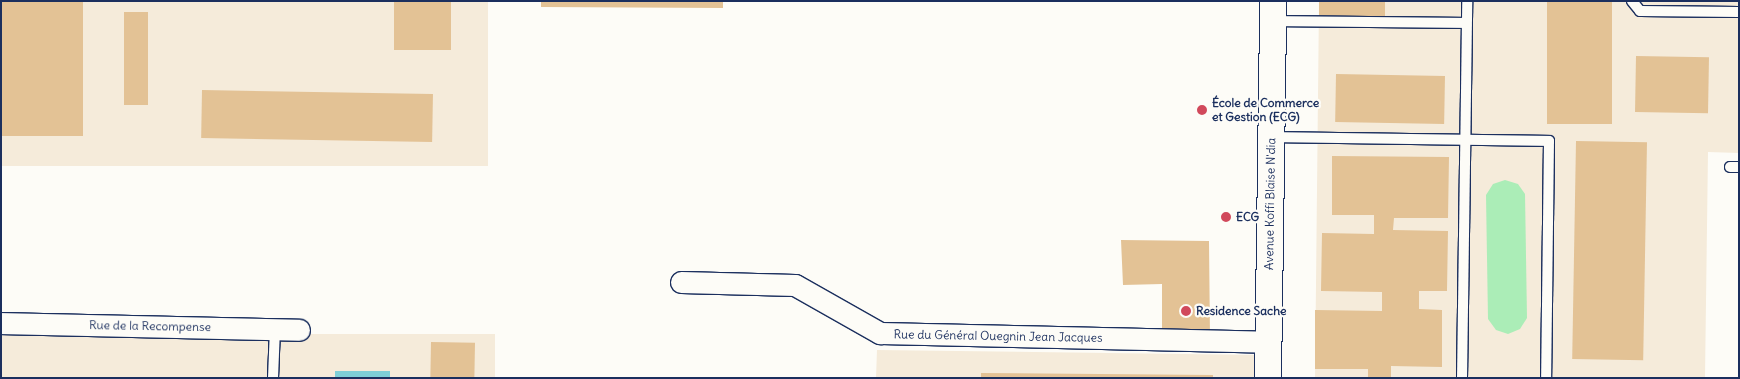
<!DOCTYPE html>
<html>
<head>
<meta charset="utf-8">
<style>
  body { margin:0 }
  #map { position:relative; width:1740px; height:379px; overflow:hidden; background:#fdfcf7; font-family:Delius,sans-serif }
  div>[style] { position:absolute }
  [style*='--x'] { left:calc(var(--x)*1px); top:calc(var(--y)*1px); width:calc(var(--w)*1px); rotate:calc(var(--a)*1deg) }
  .built>* { inset:0; background:#f5ebda; transform-origin:0 0 }
  .green>* { inset:0; background:#abedb7 }
  .water>* { inset:0; background:#7ecfd7; transform-origin:0 0 }
  .building>* { inset:0; background:#e3c295; transform-origin:0 0 }
  .roads { filter:drop-shadow(1px 0 #1b2f5e) drop-shadow(-1px 0 #1b2f5e) drop-shadow(0 1px #1b2f5e) drop-shadow(0 -1px #1b2f5e) }
  .service>* { height:10px; margin:-5px; padding:0 5px; transform-origin:5px; border-radius:5px; background:#fdfcf7 }
  .minor>* { height:21px; margin:-10.5px; padding:0 10.5px; transform-origin:10.5px; border-radius:10.5px; background:#fdfcf7 }
  .tertiary>* { height:26px; margin:-13px; padding:0 13px; transform-origin:13px; border-radius:13px; background:#fdfcf7 }
  .dots>* { width:14px; height:14px; translate:-50% -50%; box-sizing:border-box; border:2px solid #fdfcf7; border-radius:50% }
  span { translate:-50% -50%; white-space:nowrap; text-align:center; line-height:1.15; -webkit-text-stroke:4.5px #fdfcf7; paint-order:stroke }
  .poi-label { font-size:12px; color:#1b2f5e; font-weight:700 }
  .left { translate:0 -50%; text-align:left }
  .street-label { font-size:12px; color:#1b2f5e }
  .frame { position:absolute; inset:0; border:2px solid #1b2f5e; pointer-events:none }
</style>
</head>
<body>
<div id="map">
  <div class="built">
    <i style="left:1px;top:1px;width:487px;height:165px"></i>
    <i style="clip-path:polygon(1319px 1px,1739px 1px,1739px 153px,1708px 152px,1705px 378px,1315px 378px)"></i>
    <i style="left:1px;top:334px;width:494px;height:44px"></i>
    <i style="clip-path:polygon(877px 350px,1257px 355px,1257px 378px,876px 378px)"></i>
  </div>
  <div class="green">
    <i style="clip-path:polygon(1505px 180px,1518px 184px,1525px 194px,1527px 318px,1520px 329px,1508px 334px,1496px 330px,1488px 319px,1486px 195px,1493px 184px)"></i>
  </div>
  <div class="water">
    <i style="left:335px;top:371px;width:55px;height:7px"></i>
  </div>
  <div class="building">
    <i style="left:1px;top:1px;width:82px;height:135px"></i>
    <i style="left:394px;top:1px;width:57px;height:49px"></i>
    <i style="clip-path:polygon(541px 1px,723px 1px,723px 8px,541px 7px)"></i>
    <i style="left:1319px;top:1px;width:66px;height:18px"></i>
    <i style="left:1547px;top:1px;width:65px;height:123px"></i>
    <i style="left:124px;top:12px;width:24px;height:93px"></i>
    <i style="left:1636px;top:56px;width:73px;height:56px;rotate:1deg"></i>
    <i style="left:1336px;top:74px;width:109px;height:48px;rotate:1deg"></i>
    <i style="left:202px;top:90px;width:231px;height:48px;rotate:1deg"></i>
    <i style="left:1576px;top:141px;width:71px;height:218px;rotate:1deg"></i>
    <i style="clip-path:polygon(1332px 156px,1449px 157px,1448px 218px,1394px 218px,1393px 230px,1448px 231px,1447px 291px,1419px 291px,1419px 309px,1442px 310px,1442px 367px,1391px 366px,1391px 378px,1368px 378px,1368px 369px,1315px 369px,1315px 310px,1382px 311px,1382px 292px,1321px 291px,1322px 233px,1374px 234px,1374px 215px,1332px 215px)"></i>
    <i style="clip-path:polygon(1121px 240px,1209px 241px,1210px 337px,1162px 337px,1162px 284px,1123px 285px)"></i>
    <i style="left:431px;top:342px;width:44px;height:36px;rotate:1deg"></i>
    <i style="clip-path:polygon(981px 373px,1213px 375px,1213px 378px,981px 378px)"></i>
  </div>
  <div class="roads">
    <div class="service">
      <i style="--x:1632;--y:1;--w:13;--a:51"></i>
      <i style="--x:1640;--y:11;--w:99;--a:0.6"></i>
      <i style="--x:1272;--y:21;--w:194;--a:0.6"></i>
      <i style="--x:1272;--y:137;--w:277;--a:0.8"></i>
      <i style="--x:1549;--y:141;--w:237;--a:90.7"></i>
      <i style="--x:1730;--y:167;--w:9;--a:0"></i>
      <i style="--x:273;--y:378;--w:49;--a:-87.7"></i>
      <i style="--x:1462;--y:378;--w:377;--a:-89.2"></i>
    </div>
    <div class="minor">
      <i style="--x:681;--y:282;--w:114;--a:1.5"></i>
      <i style="--x:795;--y:285;--w:98;--a:29.5"></i>
      <i style="--x:880;--y:333;--w:388;--a:1.3"></i>
      <i style="--x:1;--y:323;--w:298;--a:1.3"></i>
    </div>
    <div class="tertiary">
      <i style="--x:1268;--y:378;--w:377;--a:-89.2"></i>
    </div>
  </div>
  <div class="dots">
    <i style="left:1202px;top:110px;background:#d1495b"></i>
    <i style="left:1226px;top:217px;background:#d1495b"></i>
    <i style="left:1186px;top:311px;background:#d1495b"></i>
  </div>
  <div class="poi-label">
    <span class="left" style="left:1212px;top:110px">École de Commerce<br>et Gestion (ECG)</span>
    <span class="left" style="left:1236px;top:217px">ECG</span>
    <span class="left" style="left:1196px;top:311px">Residence Sache</span>
  </div>
  <div class="street-label">
    <span style="left:1270px;top:204px;rotate:-89deg">Avenue Koffi Blaise N'dia</span>
    <span style="left:150px;top:326px;rotate:1deg">Rue de la Recompense</span>
    <span style="left:998px;top:336px;rotate:1deg">Rue du Général Ouegnin Jean Jacques</span>
  </div>
  <div class="frame"></div>
</div>
</body>
</html>
